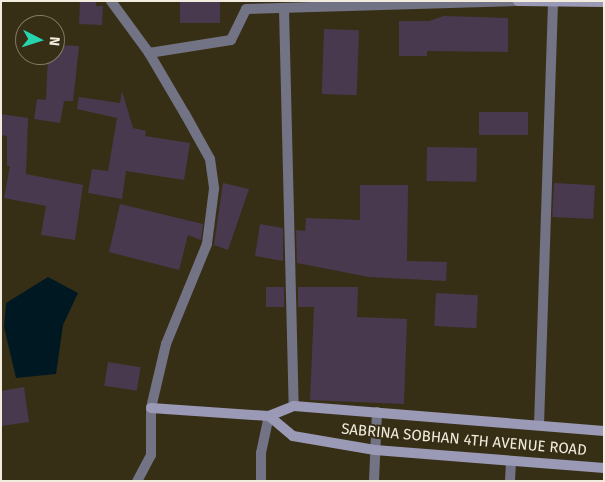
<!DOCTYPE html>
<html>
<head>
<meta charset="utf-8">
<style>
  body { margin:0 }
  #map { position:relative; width:605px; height:482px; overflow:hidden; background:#372e16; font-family:"Fira Sans",sans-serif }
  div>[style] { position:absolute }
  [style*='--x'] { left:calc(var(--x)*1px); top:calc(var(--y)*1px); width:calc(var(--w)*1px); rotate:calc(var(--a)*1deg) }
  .water>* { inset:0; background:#001822 }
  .building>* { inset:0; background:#49394e; transform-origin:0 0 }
  .street>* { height:10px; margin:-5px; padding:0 5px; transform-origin:5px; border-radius:5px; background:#737386 }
  .secondary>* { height:10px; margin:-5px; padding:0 5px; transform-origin:5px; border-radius:5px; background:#9a99b6 }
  span { translate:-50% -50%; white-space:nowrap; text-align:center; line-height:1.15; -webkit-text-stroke:4px #372e16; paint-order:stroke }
  .street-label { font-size:15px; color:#f1ecdd }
  .frame { position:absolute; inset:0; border:2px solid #f1ecdd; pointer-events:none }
  .north { position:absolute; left:15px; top:15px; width:50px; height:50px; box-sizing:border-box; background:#372e16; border:1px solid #817a66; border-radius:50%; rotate:95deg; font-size:14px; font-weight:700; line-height:20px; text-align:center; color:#f1ecdd }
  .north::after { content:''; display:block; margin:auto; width:18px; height:22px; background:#26d5ae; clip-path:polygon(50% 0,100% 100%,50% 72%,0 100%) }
</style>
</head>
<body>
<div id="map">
  <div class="water">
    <i style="clip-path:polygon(48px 277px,78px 293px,63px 325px,56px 374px,16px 378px,4px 327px,6px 303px)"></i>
  </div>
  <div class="building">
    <i style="clip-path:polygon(80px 1px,96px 1px,96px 6px,103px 6px,102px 25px,79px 24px)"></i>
    <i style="left:180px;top:1px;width:40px;height:22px"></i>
    <i style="clip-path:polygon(444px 16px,508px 18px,508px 52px,427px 51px,427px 56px,399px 56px,399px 21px,429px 21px)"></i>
    <i style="left:324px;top:29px;width:35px;height:65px;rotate:2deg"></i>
    <i style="clip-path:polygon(55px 45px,79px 46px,73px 101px,64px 101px,60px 123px,34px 119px,37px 99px,46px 100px,48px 55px,55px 55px)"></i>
    <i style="clip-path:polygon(122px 91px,133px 128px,146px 131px,145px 136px,190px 143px,184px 180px,126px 171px,122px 199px,88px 193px,92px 169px,108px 171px,117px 118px,77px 109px,79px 97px,120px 103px)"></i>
    <i style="left:479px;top:112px;width:49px;height:23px"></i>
    <i style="clip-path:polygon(1px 114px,28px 118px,26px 174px,83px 185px,75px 240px,41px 235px,46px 206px,4px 198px,10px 166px,7px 166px,7px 136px,1px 135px)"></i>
    <i style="left:427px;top:147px;width:50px;height:34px;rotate:1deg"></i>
    <i style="clip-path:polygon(223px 183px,249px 189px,228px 250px,214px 245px)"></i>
    <i style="left:554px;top:183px;width:41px;height:34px;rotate:3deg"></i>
    <i style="clip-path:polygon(360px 185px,408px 185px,407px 261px,447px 262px,446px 281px,369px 277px,297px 263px,296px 230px,305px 231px,306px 218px,360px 220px)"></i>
    <i style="clip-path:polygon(120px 204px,203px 224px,201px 240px,188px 235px,179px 270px,109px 252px)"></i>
    <i style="clip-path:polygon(260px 224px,283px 228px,283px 261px,255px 256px)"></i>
    <i style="left:266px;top:287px;width:18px;height:20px"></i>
    <i style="clip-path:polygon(298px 287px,358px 287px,357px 317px,407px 319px,404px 404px,310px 400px,314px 307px,298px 307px)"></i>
    <i style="left:436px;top:293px;width:42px;height:33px;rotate:3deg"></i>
    <i style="left:108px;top:362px;width:33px;height:24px;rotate:9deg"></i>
    <i style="clip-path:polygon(24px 387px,29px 422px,1px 426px,1px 391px)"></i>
  </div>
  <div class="street">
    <i style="--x:111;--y:1;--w:64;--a:53.8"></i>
    <i style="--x:149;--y:53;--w:71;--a:59.5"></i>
    <i style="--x:185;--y:114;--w:51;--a:60.9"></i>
    <i style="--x:210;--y:159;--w:30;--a:82"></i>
    <i style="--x:214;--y:189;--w:55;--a:97.3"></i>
    <i style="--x:207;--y:244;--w:108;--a:112.3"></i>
    <i style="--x:166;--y:344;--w:66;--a:103.2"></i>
    <i style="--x:151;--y:408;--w:47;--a:90"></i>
    <i style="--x:151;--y:455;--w:30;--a:118"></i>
    <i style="--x:284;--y:9;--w:397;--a:88.6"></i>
    <i style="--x:149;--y:53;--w:83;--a:-9"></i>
    <i style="--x:231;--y:40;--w:34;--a:-64"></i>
    <i style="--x:246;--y:9;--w:272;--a:-1.7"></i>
    <i style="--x:539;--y:425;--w:423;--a:-88.1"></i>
    <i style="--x:261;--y:481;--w:28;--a:-90"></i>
    <i style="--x:261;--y:453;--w:38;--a:-78"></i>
    <i style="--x:374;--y:481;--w:69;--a:-87.5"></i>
    <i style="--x:510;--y:481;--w:20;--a:-87"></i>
  </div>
  <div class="secondary">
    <i style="--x:518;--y:1;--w:86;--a:0.7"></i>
    <i style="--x:151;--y:408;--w:118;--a:3.9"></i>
    <i style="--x:269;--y:416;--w:27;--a:-22"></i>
    <i style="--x:294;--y:406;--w:311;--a:4.6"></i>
    <i style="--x:269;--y:416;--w:31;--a:40"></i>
    <i style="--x:293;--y:436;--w:83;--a:9.7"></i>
    <i style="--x:375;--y:450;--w:230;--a:4.5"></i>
  </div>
  <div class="street-label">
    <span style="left:464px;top:440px;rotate:5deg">SABRINA SOBHAN 4TH AVENUE ROAD</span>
  </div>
  <div class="frame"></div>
  <div class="north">N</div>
</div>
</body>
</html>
